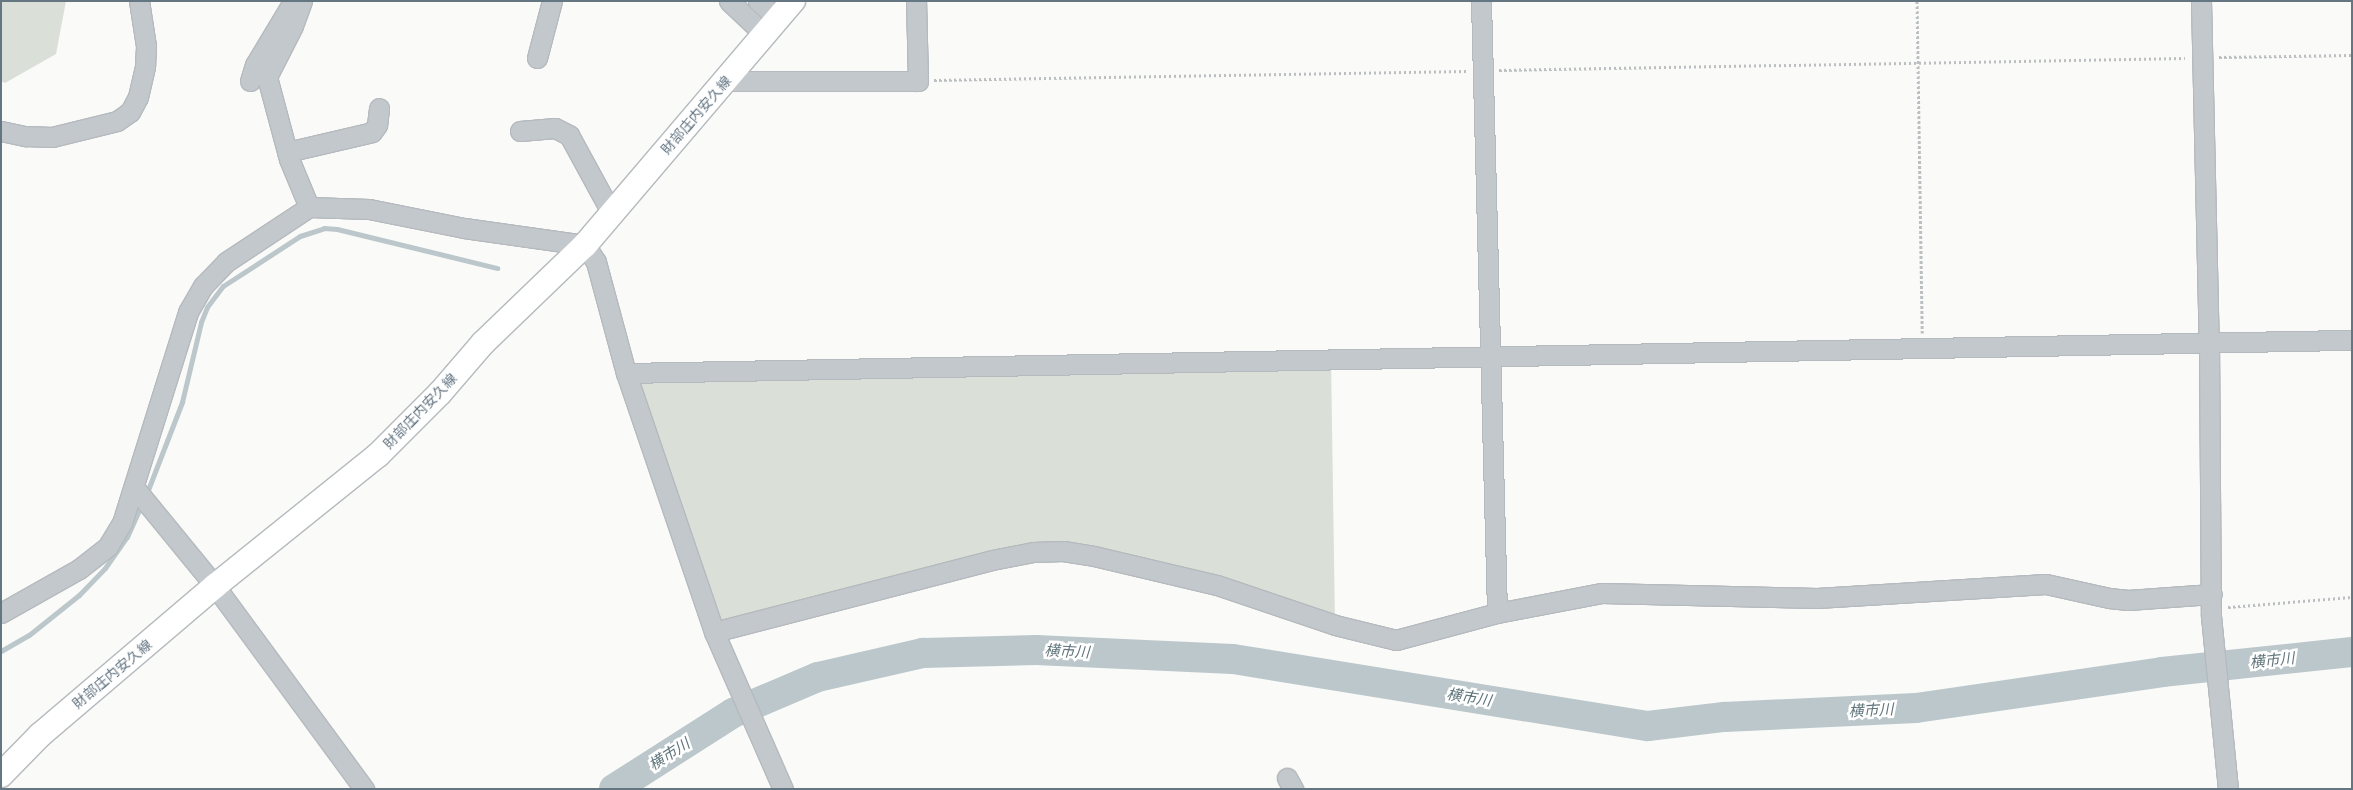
<!DOCTYPE html>
<html>
<head>
<meta charset="utf-8">
<style>
  body { margin:0 }
  #map { position:relative; width:2353px; height:790px; overflow:hidden; background:#fafaf8; font-family:Inter,"Noto Sans JP",sans-serif }
  div>[style] { position:absolute }
  [style*='--x'] { left:calc(var(--x)*1px); top:calc(var(--y)*1px); width:calc(var(--w)*1px); rotate:calc(var(--a)*1deg) }
  .green>* { inset:0; background:#dadfd7 }
  .stream>* { height:5px; margin:-2.5px; padding:0 2.5px; transform-origin:2.5px; border-radius:2.5px; background:#bbc7cb }
  .river>* { height:30px; margin:-15px; padding:0 15px; transform-origin:15px; border-radius:15px; background:#bbc7cb }
  .path>* { height:3px; margin-top:-1.5px; transform-origin:0; background:repeating-linear-gradient(90deg,#bbbfc2 0 2.5px,transparent 0 5px) }
  .roads { filter:drop-shadow(1px 0 #b5babe) drop-shadow(-1px 0 #b5babe) drop-shadow(0 1px #b5babe) drop-shadow(0 -1px #b5babe) }
  .minor>* { height:19px; margin:-9.5px; padding:0 9.5px; transform-origin:9.5px; border-radius:9.5px; background:#c3c8cc }
  .major>* { height:24px; margin:-12px; padding:0 12px; transform-origin:12px; border-radius:12px; background:#fff }
  span { translate:-50% -50%; white-space:nowrap; text-align:center; line-height:1.15; -webkit-text-stroke:5px #fff; paint-order:stroke }
  .street-label { font-size:14px; color:#657683 }
  .water-label { font-size:15px; color:#60757c; font-style:italic }
  .frame { position:absolute; inset:0; border:2px solid #657683; pointer-events:none }
</style>
</head>
<body>
<div id="map">
  <div class="green">
    <i style="clip-path:polygon(1px 1px,66px 1px,56px 54px,5px 83px,1px 81px)"></i>
    <i style="clip-path:polygon(1331px 358px,1335px 625px,1063px 551px,714px 632px,626px 373px)"></i>
  </div>
  <div class="stream">
    <i style="--x:146;--y:495;--w:100;--a:-68.8"></i>
    <i style="--x:182;--y:402;--w:82;--a:-76.6"></i>
    <i style="--x:201;--y:322;--w:16;--a:-68"></i>
    <i style="--x:207;--y:307;--w:26;--a:-53"></i>
    <i style="--x:223;--y:286;--w:92;--a:-33"></i>
    <i style="--x:300;--y:236;--w:25;--a:-18"></i>
    <i style="--x:324;--y:228;--w:13;--a:4"></i>
    <i style="--x:337;--y:229;--w:165;--a:13.7"></i>
    <i style="--x:1;--y:651;--w:32;--a:-30"></i>
    <i style="--x:29;--y:635;--w:64;--a:-38.7"></i>
    <i style="--x:79;--y:595;--w:37;--a:-46"></i>
    <i style="--x:105;--y:568;--w:38;--a:-55"></i>
    <i style="--x:127;--y:537;--w:37;--a:-66"></i>
  </div>
  <div class="river">
    <i style="--x:614;--y:789;--w:141;--a:-32.6"></i>
    <i style="--x:733;--y:713;--w:92;--a:-23"></i>
    <i style="--x:818;--y:677;--w:108;--a:-12.9"></i>
    <i style="--x:923;--y:653;--w:113;--a:-1.5"></i>
    <i style="--x:1036;--y:650;--w:197;--a:2.6"></i>
    <i style="--x:1233;--y:659;--w:420;--a:9.2"></i>
    <i style="--x:1648;--y:726;--w:77;--a:-6.8"></i>
    <i style="--x:1724;--y:717;--w:192;--a:-2.7"></i>
    <i style="--x:1916;--y:708;--w:249;--a:-8.3"></i>
    <i style="--x:2162;--y:672;--w:191;--a:-6"></i>
  </div>
  <div class="path">
    <i style="--x:1917;--y:1;--w:332;--a:89.1"></i>
    <i style="--x:2219;--y:57;--w:133;--a:-0.9"></i>
    <i style="--x:1499;--y:70;--w:686;--a:-1"></i>
    <i style="--x:934;--y:80;--w:533;--a:-0.97"></i>
    <i style="--x:2228;--y:607;--w:124;--a:-4.6"></i>
  </div>
  <div class="roads">
    <div class="minor">
      <i style="--x:302;--y:1;--w:27;--a:110"></i>
      <i style="--x:293;--y:26;--w:57;--a:117"></i>
      <i style="--x:267;--y:77;--w:85;--a:75"></i>
      <i style="--x:289;--y:159;--w:52;--a:67.4"></i>
      <i style="--x:729;--y:1;--w:50;--a:43.4"></i>
      <i style="--x:758;--y:1;--w:27;--a:42"></i>
      <i style="--x:1481;--y:1;--w:612;--a:88.5"></i>
      <i style="--x:2201;--y:1;--w:341;--a:88.7"></i>
      <i style="--x:2209;--y:342;--w:274;--a:89.6"></i>
      <i style="--x:2211;--y:616;--w:174;--a:84.4"></i>
      <i style="--x:537;--y:58;--w:59;--a:-75.3"></i>
      <i style="--x:250;--y:81;--w:17;--a:-73"></i>
      <i style="--x:255;--y:65;--w:70;--a:-59"></i>
      <i style="--x:725;--y:81;--w:193;--a:0"></i>
      <i style="--x:918;--y:81;--w:80;--a:-91.4"></i>
      <i style="--x:1;--y:131;--w:25;--a:12"></i>
      <i style="--x:25;--y:136;--w:27;--a:2"></i>
      <i style="--x:52;--y:137;--w:67;--a:-13.8"></i>
      <i style="--x:117;--y:121;--w:16;--a:-35"></i>
      <i style="--x:130;--y:112;--w:17;--a:-62"></i>
      <i style="--x:138;--y:97;--w:32;--a:-77"></i>
      <i style="--x:145;--y:66;--w:20;--a:-87"></i>
      <i style="--x:146;--y:46;--w:46;--a:-98.8"></i>
      <i style="--x:520;--y:131;--w:35;--a:-5"></i>
      <i style="--x:555;--y:128;--w:16;--a:27"></i>
      <i style="--x:569;--y:135;--w:90;--a:61.4"></i>
      <i style="--x:287;--y:152;--w:87;--a:-13.2"></i>
      <i style="--x:372;--y:132;--w:9;--a:-54"></i>
      <i style="--x:377;--y:125;--w:17;--a:-83"></i>
      <i style="--x:626;--y:373;--w:1726;--a:-1.1"></i>
      <i style="--x:134;--y:487;--w:128;--a:50.7"></i>
      <i style="--x:215;--y:586;--w:252;--a:53.7"></i>
      <i style="--x:1;--y:613;--w:90;--a:-29.4"></i>
      <i style="--x:79;--y:569;--w:37;--a:-38"></i>
      <i style="--x:108;--y:546;--w:27;--a:-59"></i>
      <i style="--x:122;--y:523;--w:221;--a:-72.6"></i>
      <i style="--x:188;--y:312;--w:30;--a:-60"></i>
      <i style="--x:203;--y:286;--w:33;--a:-46"></i>
      <i style="--x:226;--y:262;--w:100;--a:-33.5"></i>
      <i style="--x:309;--y:207;--w:60;--a:1.9"></i>
      <i style="--x:369;--y:209;--w:97;--a:11.3"></i>
      <i style="--x:464;--y:228;--w:122;--a:8"></i>
      <i style="--x:585;--y:245;--w:20;--a:57"></i>
      <i style="--x:596;--y:262;--w:115;--a:74.9"></i>
      <i style="--x:626;--y:373;--w:274;--a:71.2"></i>
      <i style="--x:714;--y:632;--w:171;--a:66.3"></i>
      <i style="--x:714;--y:632;--w:287;--a:-14.5"></i>
      <i style="--x:992;--y:560;--w:42;--a:-11"></i>
      <i style="--x:1033;--y:552;--w:30;--a:-2"></i>
      <i style="--x:1063;--y:551;--w:31;--a:9"></i>
      <i style="--x:1094;--y:556;--w:126;--a:13.3"></i>
      <i style="--x:1217;--y:585;--w:125;--a:18.7"></i>
      <i style="--x:1335;--y:625;--w:63;--a:13.8"></i>
      <i style="--x:1396;--y:640;--w:105;--a:-15"></i>
      <i style="--x:1497;--y:613;--w:107;--a:-10.8"></i>
      <i style="--x:1602;--y:593;--w:215;--a:1.3"></i>
      <i style="--x:1817;--y:598;--w:229;--a:-3.5"></i>
      <i style="--x:2046;--y:584;--w:65;--a:12.5"></i>
      <i style="--x:2109;--y:598;--w:19;--a:6"></i>
      <i style="--x:2128;--y:600;--w:84;--a:-4.1"></i>
      <i style="--x:1287;--y:778;--w:13;--a:61"></i>
    </div>
    <div class="major">
      <i style="--x:1;--y:775;--w:56;--a:-45.7"></i>
      <i style="--x:40;--y:735;--w:230;--a:-40.4"></i>
      <i style="--x:215;--y:586;--w:209;--a:-38.8"></i>
      <i style="--x:378;--y:455;--w:88;--a:-45"></i>
      <i style="--x:440;--y:393;--w:66;--a:-49.3"></i>
      <i style="--x:483;--y:343;--w:141;--a:-43.9"></i>
      <i style="--x:585;--y:245;--w:321;--a:-49.6"></i>
    </div>
  </div>
  <div class="street-label">
    <span style="left:696px;top:115px;rotate:-49deg">財部庄内安久線</span>
    <span style="left:420px;top:411px;rotate:-46deg">財部庄内安久線</span>
    <span style="left:112px;top:674px;rotate:-40deg">財部庄内安久線</span>
  </div>
  <div class="water-label">
    <span style="left:1067px;top:651px;rotate:3deg">横市川</span>
    <span style="left:2272px;top:660px;rotate:-6deg">横市川</span>
    <span style="left:1469px;top:697px;rotate:9deg">横市川</span>
    <span style="left:1871px;top:710px;rotate:-3deg">横市川</span>
    <span style="left:669px;top:754px;rotate:-33deg">横市川</span>
  </div>
  <div class="frame"></div>
</div>
</body>
</html>
